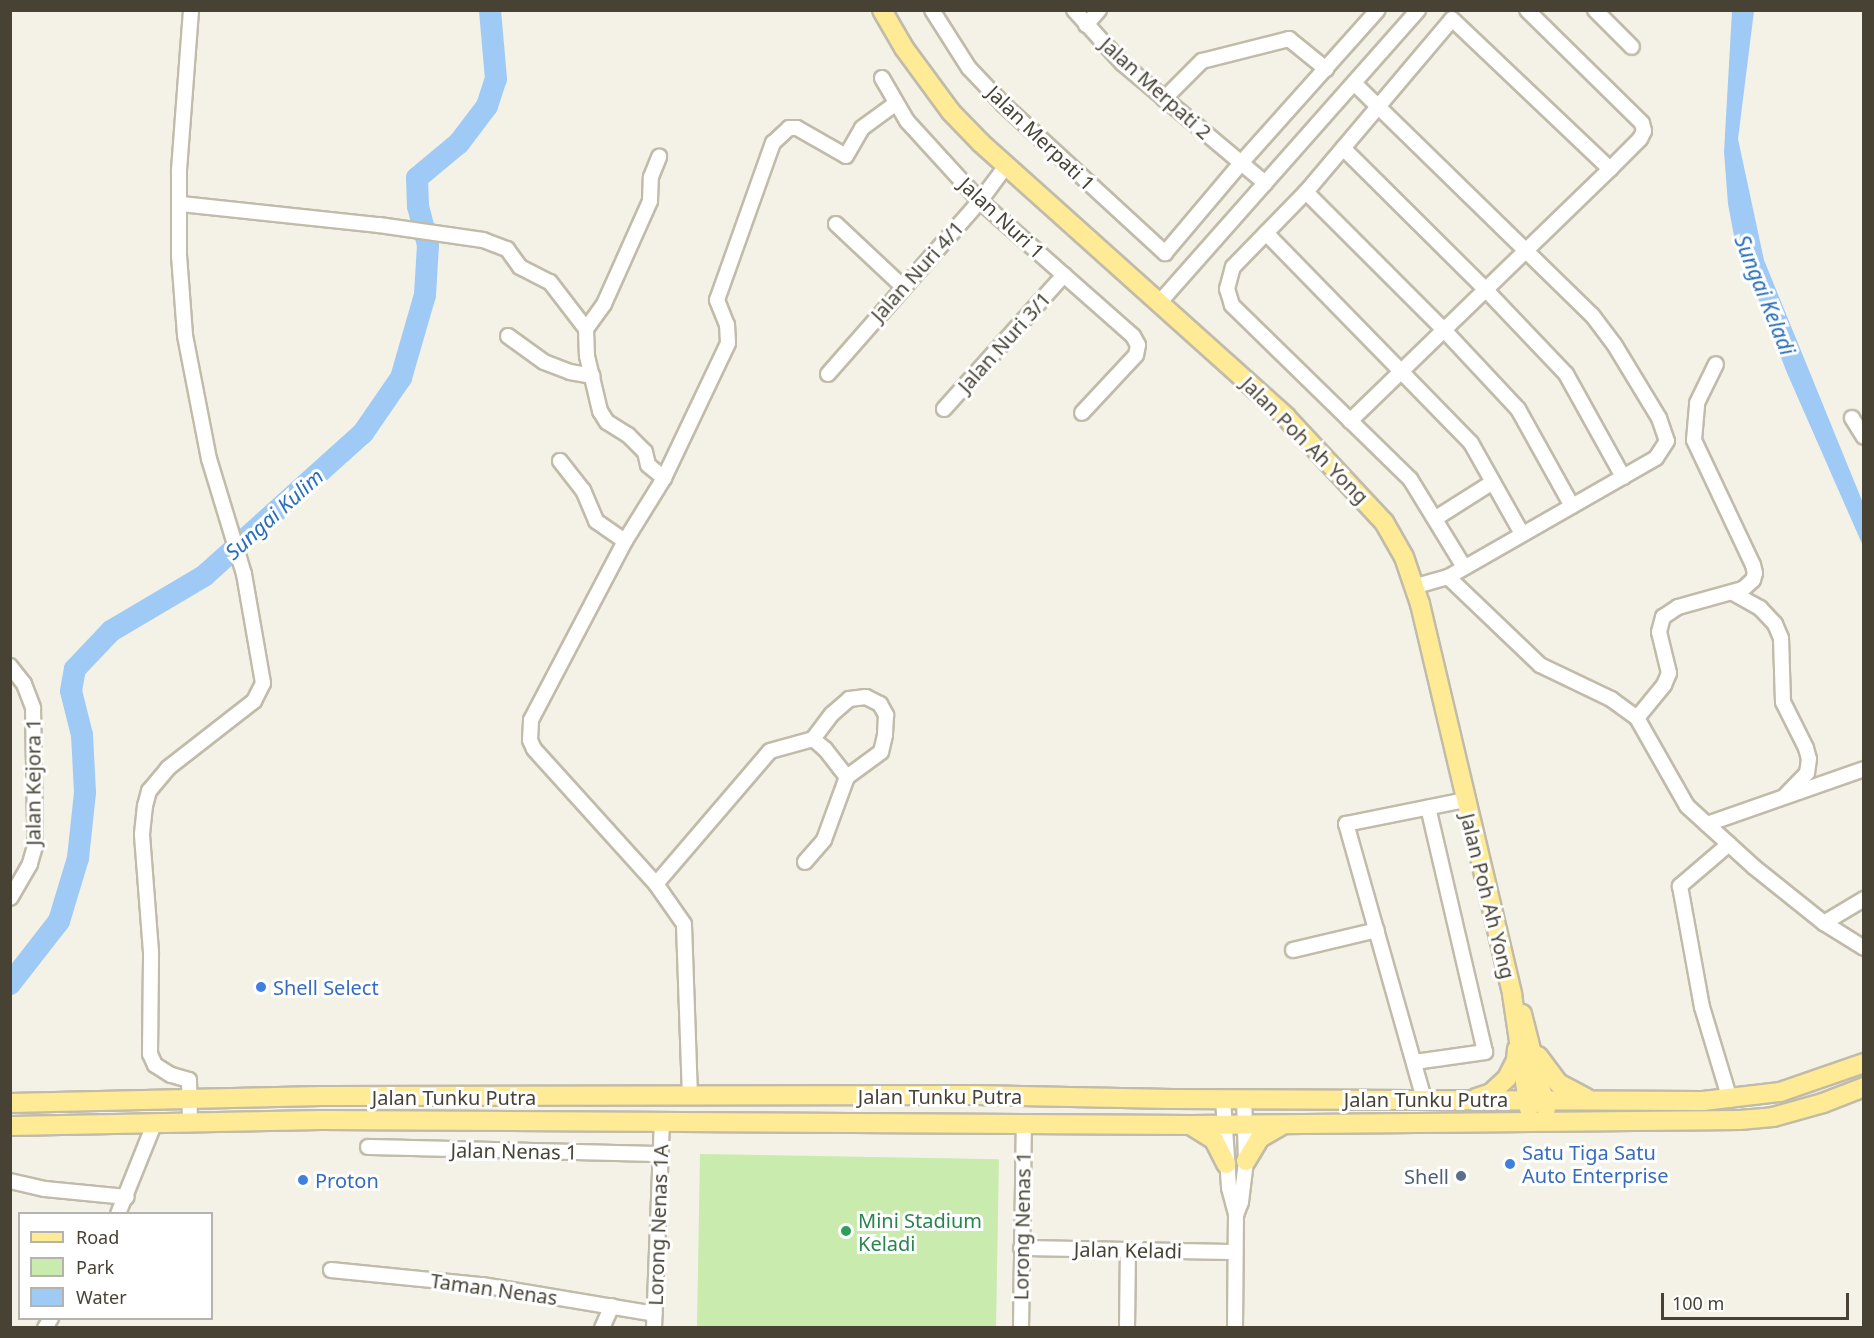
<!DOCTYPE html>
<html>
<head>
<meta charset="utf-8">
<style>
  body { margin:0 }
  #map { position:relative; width:1874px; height:1338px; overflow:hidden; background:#f4f2e7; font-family:"Noto Sans",sans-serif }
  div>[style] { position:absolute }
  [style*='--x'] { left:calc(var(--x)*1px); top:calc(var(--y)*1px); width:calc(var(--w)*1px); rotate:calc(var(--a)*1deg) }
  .green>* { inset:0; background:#c9ebad; transform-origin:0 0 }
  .water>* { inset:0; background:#9fcaf5 }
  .river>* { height:22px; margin:-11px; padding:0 11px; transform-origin:11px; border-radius:11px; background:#9fcaf5 }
  .roads { filter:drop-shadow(2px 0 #c1bba9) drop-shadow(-2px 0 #c1bba9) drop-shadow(0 2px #c1bba9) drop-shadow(0 -2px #c1bba9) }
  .minor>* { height:14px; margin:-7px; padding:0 7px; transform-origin:7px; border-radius:7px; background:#fff }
  .major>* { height:18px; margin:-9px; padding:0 9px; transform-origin:9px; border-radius:9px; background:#ffeb95 }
  .dots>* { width:16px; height:16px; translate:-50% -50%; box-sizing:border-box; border:3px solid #fff; border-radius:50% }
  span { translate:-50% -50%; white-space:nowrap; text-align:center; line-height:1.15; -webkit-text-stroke:6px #fff; paint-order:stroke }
  .street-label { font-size:20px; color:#484235 }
  .shop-label { font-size:20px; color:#366cbe }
  .left { translate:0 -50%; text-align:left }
  .service-label { font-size:20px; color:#4e5e75 }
  .right { translate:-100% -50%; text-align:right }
  .leisure-label { font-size:20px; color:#27864d }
  .water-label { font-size:21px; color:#276ebb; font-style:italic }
  .frame { position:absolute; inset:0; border:12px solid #484235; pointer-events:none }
  .legend { position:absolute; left:18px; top:1212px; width:195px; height:108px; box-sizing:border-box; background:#fff; border:2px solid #b6b3ae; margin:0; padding:8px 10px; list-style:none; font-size:18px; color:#484235 }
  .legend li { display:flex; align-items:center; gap:12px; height:30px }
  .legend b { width:30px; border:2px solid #b6b3ae }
  .scale { position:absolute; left:1661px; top:1293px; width:188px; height:27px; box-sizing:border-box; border:3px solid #484235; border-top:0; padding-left:8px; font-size:18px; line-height:21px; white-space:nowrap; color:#484235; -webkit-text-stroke:4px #fff; paint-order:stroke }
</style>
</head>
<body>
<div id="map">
  <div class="green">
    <i style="left:700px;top:1154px;width:299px;height:173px;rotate:1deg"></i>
  </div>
  <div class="water">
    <i style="clip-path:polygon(1732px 11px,1754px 11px,1738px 139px,1764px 260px,1863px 503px,1863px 546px,1787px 373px,1734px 236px,1728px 204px,1724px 152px)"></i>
  </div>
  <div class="river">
    <i style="--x:10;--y:984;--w:80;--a:-52.1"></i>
    <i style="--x:59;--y:921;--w:66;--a:-73.2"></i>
    <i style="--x:78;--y:858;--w:66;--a:-83.9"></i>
    <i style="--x:85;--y:792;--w:57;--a:-93"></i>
    <i style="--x:82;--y:735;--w:45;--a:-104"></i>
    <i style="--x:71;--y:691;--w:22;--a:-80"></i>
    <i style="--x:75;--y:669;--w:52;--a:-46.5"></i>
    <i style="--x:111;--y:631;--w:108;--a:-30.6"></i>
    <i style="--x:204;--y:576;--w:214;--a:-42"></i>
    <i style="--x:363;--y:433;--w:67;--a:-55.4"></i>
    <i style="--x:401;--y:378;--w:86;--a:-73.9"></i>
    <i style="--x:425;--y:295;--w:50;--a:-86.6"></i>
    <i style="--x:428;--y:245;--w:40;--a:-104.4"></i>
    <i style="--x:418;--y:206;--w:28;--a:-92"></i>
    <i style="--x:417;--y:178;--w:55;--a:-39.8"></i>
    <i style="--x:459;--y:143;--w:46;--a:-52.9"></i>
    <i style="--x:487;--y:106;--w:28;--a:-72"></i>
    <i style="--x:496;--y:79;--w:69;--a:-95"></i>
  </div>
  <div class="roads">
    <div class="minor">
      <i style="--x:932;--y:10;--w:69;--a:57.5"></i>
      <i style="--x:969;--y:68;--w:51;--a:46.6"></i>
      <i style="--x:1004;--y:105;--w:219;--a:42.6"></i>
      <i style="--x:1165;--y:253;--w:118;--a:-49.8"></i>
      <i style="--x:1241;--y:163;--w:205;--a:-48.2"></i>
      <i style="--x:1074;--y:10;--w:72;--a:47.8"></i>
      <i style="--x:1122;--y:63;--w:187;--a:40"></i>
      <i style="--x:1595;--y:10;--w:52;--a:45"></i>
      <i style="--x:1086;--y:25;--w:20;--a:-49"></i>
      <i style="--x:882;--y:78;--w:50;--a:59.8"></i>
      <i style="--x:907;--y:121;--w:108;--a:47.6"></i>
      <i style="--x:980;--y:201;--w:204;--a:41.4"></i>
      <i style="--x:1133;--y:336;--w:10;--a:61"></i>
      <i style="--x:1138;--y:345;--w:10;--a:101"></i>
      <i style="--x:1136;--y:355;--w:79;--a:133"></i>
      <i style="--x:1354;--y:83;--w:332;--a:44.3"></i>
      <i style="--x:1592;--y:315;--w:36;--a:53"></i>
      <i style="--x:1614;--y:344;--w:87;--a:58.7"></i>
      <i style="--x:1659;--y:418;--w:24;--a:71"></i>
      <i style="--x:1667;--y:441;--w:20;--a:123"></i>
      <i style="--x:1656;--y:458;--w:240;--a:150.2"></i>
      <i style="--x:1448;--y:577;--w:33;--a:164"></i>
      <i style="--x:1164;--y:99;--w:54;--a:-45"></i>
      <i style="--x:1202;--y:61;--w:90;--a:-14.2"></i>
      <i style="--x:1289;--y:39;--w:48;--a:39"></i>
      <i style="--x:1343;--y:148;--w:202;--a:44.8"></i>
      <i style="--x:1486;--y:290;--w:116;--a:46.4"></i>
      <i style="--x:1566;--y:374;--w:118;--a:61"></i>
      <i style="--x:1306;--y:192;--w:195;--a:45"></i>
      <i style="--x:1444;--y:330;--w:108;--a:46.9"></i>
      <i style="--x:1518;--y:409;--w:111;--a:60.9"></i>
      <i style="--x:181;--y:204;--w:199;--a:6.1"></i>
      <i style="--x:379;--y:225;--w:105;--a:8.2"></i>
      <i style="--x:483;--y:240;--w:26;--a:21"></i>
      <i style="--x:507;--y:249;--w:22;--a:54"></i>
      <i style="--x:520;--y:267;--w:34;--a:27"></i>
      <i style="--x:550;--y:282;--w:59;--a:52.5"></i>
      <i style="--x:586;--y:329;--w:27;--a:88"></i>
      <i style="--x:587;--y:356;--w:57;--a:76.7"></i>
      <i style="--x:600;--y:411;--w:13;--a:58"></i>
      <i style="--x:607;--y:422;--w:25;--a:32"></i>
      <i style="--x:628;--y:435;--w:24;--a:45"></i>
      <i style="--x:645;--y:452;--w:13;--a:77"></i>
      <i style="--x:648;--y:465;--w:21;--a:39"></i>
      <i style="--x:836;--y:224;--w:92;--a:43.2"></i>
      <i style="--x:1266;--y:233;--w:293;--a:45.7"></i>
      <i style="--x:1471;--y:443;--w:104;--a:60.7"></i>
      <i style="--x:1159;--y:303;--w:391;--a:-48.5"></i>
      <i style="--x:586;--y:329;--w:31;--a:-54"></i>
      <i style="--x:604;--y:304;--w:113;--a:-65.9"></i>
      <i style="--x:650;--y:201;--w:24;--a:-88"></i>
      <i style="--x:651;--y:177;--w:22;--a:-68"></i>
      <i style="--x:508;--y:336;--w:44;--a:35.8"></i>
      <i style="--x:544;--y:362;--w:28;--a:21"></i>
      <i style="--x:570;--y:372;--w:23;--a:10"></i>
      <i style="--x:828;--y:374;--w:230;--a:-48.7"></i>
      <i style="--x:980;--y:201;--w:44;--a:-53.4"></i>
      <i style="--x:944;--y:409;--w:180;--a:-48.2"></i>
      <i style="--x:1852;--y:418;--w:22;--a:58"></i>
      <i style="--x:1350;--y:421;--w:362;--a:-44.1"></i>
      <i style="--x:1610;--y:169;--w:42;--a:-45"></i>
      <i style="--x:1640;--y:139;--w:9;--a:-63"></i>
      <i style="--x:1644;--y:131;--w:8;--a:-104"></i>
      <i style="--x:1642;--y:123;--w:161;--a:-135.5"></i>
      <i style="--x:560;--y:461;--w:37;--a:52"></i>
      <i style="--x:583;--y:490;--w:34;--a:67"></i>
      <i style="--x:596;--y:521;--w:35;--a:35"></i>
      <i style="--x:1436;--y:518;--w:67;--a:-32.3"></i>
      <i style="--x:1464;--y:567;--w:103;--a:-121.5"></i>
      <i style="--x:1410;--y:479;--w:249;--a:-135.7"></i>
      <i style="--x:1232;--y:305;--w:17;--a:-107"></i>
      <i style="--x:1227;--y:289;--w:23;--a:-75"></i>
      <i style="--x:1233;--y:267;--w:105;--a:-45.8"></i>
      <i style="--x:1306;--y:192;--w:226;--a:-49.8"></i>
      <i style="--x:1452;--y:19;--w:218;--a:43.5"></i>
      <i style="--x:1448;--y:577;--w:127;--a:43.7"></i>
      <i style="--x:1540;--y:665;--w:79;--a:25.6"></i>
      <i style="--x:1611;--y:699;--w:32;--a:36"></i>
      <i style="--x:1637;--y:718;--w:101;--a:60.4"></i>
      <i style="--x:1687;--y:806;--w:91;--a:42.3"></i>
      <i style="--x:1754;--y:867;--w:90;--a:38.7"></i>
      <i style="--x:1824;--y:923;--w:47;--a:32"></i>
      <i style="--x:1733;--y:593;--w:31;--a:29"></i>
      <i style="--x:1760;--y:608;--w:22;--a:47"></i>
      <i style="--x:1775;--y:624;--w:15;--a:67"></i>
      <i style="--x:1781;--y:638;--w:64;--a:88.2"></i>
      <i style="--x:1783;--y:702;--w:51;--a:63.4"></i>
      <i style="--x:1806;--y:748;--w:11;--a:75"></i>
      <i style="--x:1809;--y:759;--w:14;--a:98"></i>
      <i style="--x:1807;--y:773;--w:30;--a:134"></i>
      <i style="--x:10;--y:666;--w:23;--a:52"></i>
      <i style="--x:24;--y:684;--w:26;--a:69"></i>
      <i style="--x:33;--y:708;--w:113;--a:89"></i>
      <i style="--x:35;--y:821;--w:25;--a:90"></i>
      <i style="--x:35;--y:846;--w:19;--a:106"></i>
      <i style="--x:30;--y:864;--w:39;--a:120"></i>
      <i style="--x:1637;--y:718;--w:43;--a:-50.7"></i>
      <i style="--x:1664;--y:685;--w:13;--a:-67"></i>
      <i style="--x:1669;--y:673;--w:42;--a:-103.7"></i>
      <i style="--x:1659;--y:632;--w:16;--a:-75"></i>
      <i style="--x:1663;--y:617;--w:18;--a:-34"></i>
      <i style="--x:1678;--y:607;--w:67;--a:-15.5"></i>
      <i style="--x:1743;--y:589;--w:13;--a:-42"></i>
      <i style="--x:1753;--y:580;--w:7;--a:-74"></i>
      <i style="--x:1755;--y:573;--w:8;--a:-104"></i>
      <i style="--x:1753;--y:565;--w:138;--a:-115.3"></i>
      <i style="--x:1694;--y:440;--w:37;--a:-85"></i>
      <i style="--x:1697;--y:403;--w:43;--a:-64"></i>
      <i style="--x:813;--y:739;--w:16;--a:40"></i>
      <i style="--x:825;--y:749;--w:36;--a:52"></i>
      <i style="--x:1707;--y:824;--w:166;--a:-19.3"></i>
      <i style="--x:1729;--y:844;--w:65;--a:139.4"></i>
      <i style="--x:1680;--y:886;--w:123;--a:79.7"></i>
      <i style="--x:1702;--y:1007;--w:97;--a:73.2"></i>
      <i style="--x:656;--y:884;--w:175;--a:-49.4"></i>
      <i style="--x:770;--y:751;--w:45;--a:-15.6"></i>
      <i style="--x:813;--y:739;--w:31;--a:-53"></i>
      <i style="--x:832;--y:714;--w:23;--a:-41"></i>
      <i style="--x:849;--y:699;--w:17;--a:-7"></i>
      <i style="--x:866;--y:697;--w:16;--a:27"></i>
      <i style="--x:880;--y:704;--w:13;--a:61"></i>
      <i style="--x:886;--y:715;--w:20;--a:93"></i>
      <i style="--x:885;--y:735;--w:17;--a:103"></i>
      <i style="--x:881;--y:752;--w:42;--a:143.7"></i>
      <i style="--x:847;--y:777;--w:67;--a:110.1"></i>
      <i style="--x:824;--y:840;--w:29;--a:131"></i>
      <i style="--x:1824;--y:923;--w:47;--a:-31"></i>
      <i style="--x:1293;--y:950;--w:86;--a:-13.4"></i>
      <i style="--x:1415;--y:1062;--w:71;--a:-8.1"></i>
      <i style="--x:1485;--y:1052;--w:251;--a:-103.1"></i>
      <i style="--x:690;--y:1097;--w:173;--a:-92"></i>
      <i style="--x:684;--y:924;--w:49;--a:-125"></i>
      <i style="--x:656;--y:884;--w:182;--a:-132.1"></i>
      <i style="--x:534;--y:749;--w:10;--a:-114"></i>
      <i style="--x:530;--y:740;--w:20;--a:-87"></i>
      <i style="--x:531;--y:720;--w:202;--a:-62.3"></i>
      <i style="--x:625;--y:541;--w:74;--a:-58.2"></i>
      <i style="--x:664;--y:478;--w:149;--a:-64.6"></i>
      <i style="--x:728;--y:343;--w:18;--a:-93"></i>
      <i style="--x:727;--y:325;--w:27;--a:-112"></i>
      <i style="--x:717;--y:300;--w:167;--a:-70.4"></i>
      <i style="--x:773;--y:143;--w:22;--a:-43"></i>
      <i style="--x:789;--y:128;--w:8;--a:0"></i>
      <i style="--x:797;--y:128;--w:56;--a:29.7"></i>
      <i style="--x:846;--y:156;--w:32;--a:-60"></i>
      <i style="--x:862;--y:128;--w:41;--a:-36"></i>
      <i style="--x:1223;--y:1099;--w:89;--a:86.1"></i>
      <i style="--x:1229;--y:1188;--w:28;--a:75"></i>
      <i style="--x:1424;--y:1099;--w:286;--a:-105.8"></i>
      <i style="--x:1346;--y:824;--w:121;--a:-11.4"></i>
      <i style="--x:190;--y:1121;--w:41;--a:-91.4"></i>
      <i style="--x:189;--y:1080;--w:19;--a:-164"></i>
      <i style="--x:171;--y:1075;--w:19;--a:-148"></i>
      <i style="--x:155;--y:1065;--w:12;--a:-114"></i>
      <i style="--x:150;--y:1054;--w:102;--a:-89.4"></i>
      <i style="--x:151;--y:952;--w:118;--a:-94.4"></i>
      <i style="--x:142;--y:834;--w:28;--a:-84"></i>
      <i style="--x:145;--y:806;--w:16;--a:-75"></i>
      <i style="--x:149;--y:791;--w:30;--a:-50"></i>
      <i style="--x:168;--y:768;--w:109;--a:-37.9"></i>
      <i style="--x:254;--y:701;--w:20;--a:-63"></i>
      <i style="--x:263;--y:683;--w:111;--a:-99.9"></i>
      <i style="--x:244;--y:574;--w:120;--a:-106.9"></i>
      <i style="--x:209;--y:459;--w:126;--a:-101"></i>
      <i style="--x:185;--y:335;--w:79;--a:-94.3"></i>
      <i style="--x:179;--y:256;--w:86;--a:-90"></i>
      <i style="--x:179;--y:170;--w:160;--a:-85.7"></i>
      <i style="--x:368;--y:1147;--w:292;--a:1.4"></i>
      <i style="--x:10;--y:1181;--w:36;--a:13"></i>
      <i style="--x:45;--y:1189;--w:82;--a:5.6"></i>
      <i style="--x:118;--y:1214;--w:99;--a:-68.1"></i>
      <i style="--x:1021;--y:1248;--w:214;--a:1.1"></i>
      <i style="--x:331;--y:1270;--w:152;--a:5.7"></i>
      <i style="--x:482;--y:1285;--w:175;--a:9.5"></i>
      <i style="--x:45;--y:1328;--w:12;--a:-59"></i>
      <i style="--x:602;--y:1328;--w:24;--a:-66"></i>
      <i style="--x:654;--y:1328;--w:205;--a:-87.8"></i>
      <i style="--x:1021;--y:1328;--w:204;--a:-89.2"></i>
      <i style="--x:1127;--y:1328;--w:78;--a:-89.3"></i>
      <i style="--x:1235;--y:1328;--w:113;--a:-89.5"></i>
      <i style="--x:1236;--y:1215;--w:14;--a:-69"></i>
      <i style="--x:1241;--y:1202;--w:41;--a:-83"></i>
      <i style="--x:1246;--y:1161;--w:63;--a:-91.8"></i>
    </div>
    <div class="major">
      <i style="--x:882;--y:10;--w:44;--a:59.9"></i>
      <i style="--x:904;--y:48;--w:79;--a:53.7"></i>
      <i style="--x:951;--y:112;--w:43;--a:45.9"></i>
      <i style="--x:981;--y:143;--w:410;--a:41.9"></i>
      <i style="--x:1286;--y:417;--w:144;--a:47"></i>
      <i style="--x:1384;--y:522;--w:40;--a:60.3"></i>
      <i style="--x:1404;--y:557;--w:50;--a:71.2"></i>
      <i style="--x:1420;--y:604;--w:401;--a:76.7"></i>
      <i style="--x:1512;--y:994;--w:116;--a:81.6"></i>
      <i style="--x:1522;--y:1014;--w:98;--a:75.8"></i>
      <i style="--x:1538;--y:1056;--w:34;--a:53"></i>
      <i style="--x:1558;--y:1083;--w:32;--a:28"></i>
      <i style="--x:1476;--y:1098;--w:16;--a:-18"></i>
      <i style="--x:1491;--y:1093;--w:22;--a:-43"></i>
      <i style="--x:1507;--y:1078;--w:20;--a:-63"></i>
      <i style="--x:1516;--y:1060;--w:11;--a:-85"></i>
      <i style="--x:10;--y:1103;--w:311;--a:-1.3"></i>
      <i style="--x:321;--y:1096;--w:655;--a:-0.09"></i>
      <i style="--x:976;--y:1095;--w:196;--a:1.2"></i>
      <i style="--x:1172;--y:1099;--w:531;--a:0.22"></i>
      <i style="--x:1703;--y:1101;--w:78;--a:-6.7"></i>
      <i style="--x:1780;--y:1092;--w:89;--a:-19"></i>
      <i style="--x:10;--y:1126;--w:311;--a:-1.1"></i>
      <i style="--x:321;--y:1120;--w:870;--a:0.33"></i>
      <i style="--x:1191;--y:1125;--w:549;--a:-0.52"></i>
      <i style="--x:1740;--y:1120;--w:33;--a:-5"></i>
      <i style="--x:1773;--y:1117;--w:52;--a:-15.6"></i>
      <i style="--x:1823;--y:1103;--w:44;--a:-21.3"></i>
      <i style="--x:1192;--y:1126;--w:26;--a:32"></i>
      <i style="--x:1214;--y:1140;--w:27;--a:63"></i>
      <i style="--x:1246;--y:1161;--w:27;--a:-59"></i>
      <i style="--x:1260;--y:1138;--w:24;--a:-30"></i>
    </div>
  </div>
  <div class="dots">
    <i style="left:261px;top:987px;background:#3f7fe0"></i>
    <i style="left:1510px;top:1164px;background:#3f7fe0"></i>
    <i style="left:1461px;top:1176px;background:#5c6f8a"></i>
    <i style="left:303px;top:1180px;background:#3f7fe0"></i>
    <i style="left:846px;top:1231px;background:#2e9e5b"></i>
  </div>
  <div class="street-label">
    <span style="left:1156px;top:88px;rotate:42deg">Jalan Merpati 2</span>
    <span style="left:1041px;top:138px;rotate:44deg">Jalan Merpati 1</span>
    <span style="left:1002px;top:218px;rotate:43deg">Jalan Nuri 1</span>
    <span style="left:917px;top:271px;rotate:-48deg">Jalan Nuri 4/1</span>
    <span style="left:1004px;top:342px;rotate:-48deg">Jalan Nuri 3/1</span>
    <span style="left:1305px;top:440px;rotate:45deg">Jalan Poh Ah Yong</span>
    <span style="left:33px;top:782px;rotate:-90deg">Jalan Kejora 1</span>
    <span style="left:1488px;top:896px;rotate:76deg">Jalan Poh Ah Yong</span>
    <span style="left:940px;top:1096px">Jalan Tunku Putra</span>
    <span style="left:454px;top:1097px">Jalan Tunku Putra</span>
    <span style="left:1426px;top:1099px">Jalan Tunku Putra</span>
    <span style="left:514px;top:1151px;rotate:1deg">Jalan Nenas 1</span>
    <span style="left:658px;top:1225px;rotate:-88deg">Lorong Nenas 1A</span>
    <span style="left:1022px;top:1226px;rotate:-89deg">Lorong Nenas 1</span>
    <span style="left:1128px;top:1250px;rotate:1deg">Jalan Keladi</span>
    <span style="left:494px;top:1289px;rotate:8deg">Taman Nenas</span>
  </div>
  <div class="shop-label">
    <span class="left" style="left:273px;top:987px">Shell Select</span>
    <span class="left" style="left:1522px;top:1164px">Satu Tiga Satu<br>Auto Enterprise</span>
    <span class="left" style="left:315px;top:1180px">Proton</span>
  </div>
  <div class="service-label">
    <span class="right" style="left:1449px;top:1176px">Shell</span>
  </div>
  <div class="leisure-label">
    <span class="left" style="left:858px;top:1232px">Mini Stadium<br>Keladi</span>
  </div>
  <div class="water-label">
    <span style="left:1765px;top:295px;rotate:68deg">Sungai Keladi</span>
    <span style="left:274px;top:514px;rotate:-42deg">Sungai Kulim</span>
  </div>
  <div class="frame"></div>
  <ul class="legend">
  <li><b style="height:8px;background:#ffeb95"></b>Road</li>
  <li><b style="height:16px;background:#c9ebad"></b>Park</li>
  <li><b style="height:16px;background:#9fcaf5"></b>Water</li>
  </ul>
  <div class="scale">100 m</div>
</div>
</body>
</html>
